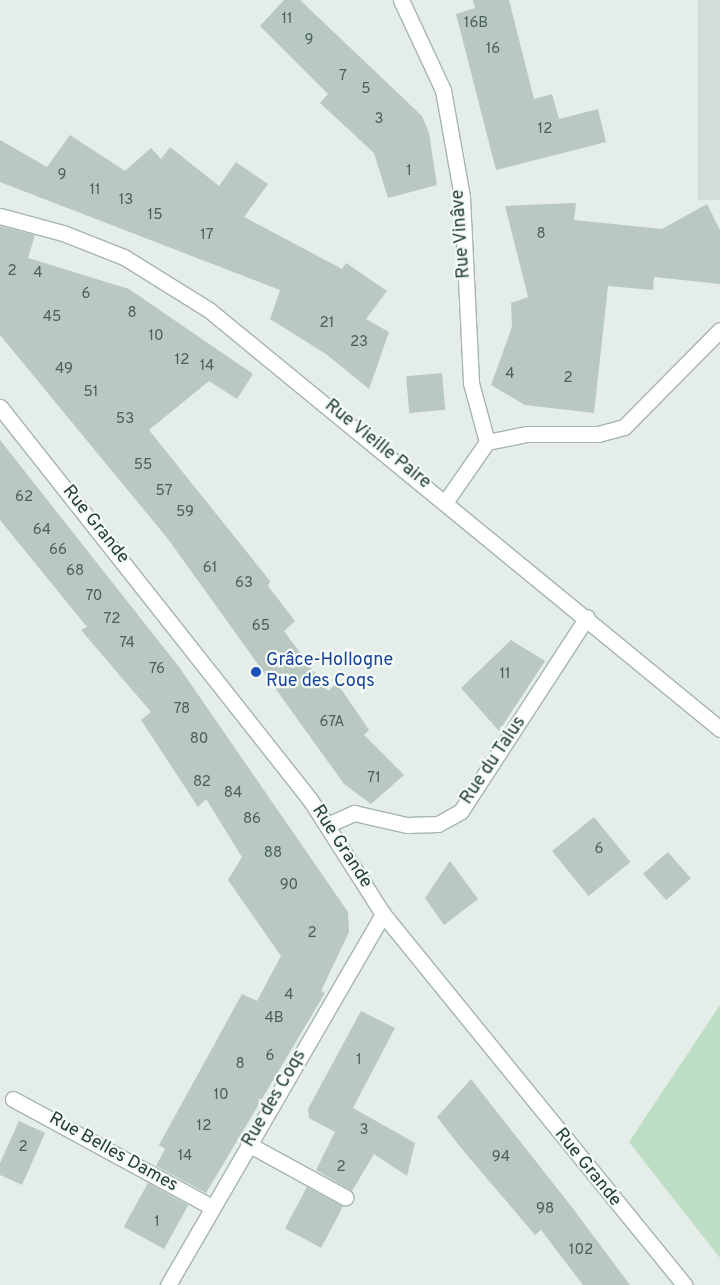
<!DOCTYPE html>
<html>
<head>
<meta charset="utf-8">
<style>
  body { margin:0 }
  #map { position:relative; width:720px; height:1285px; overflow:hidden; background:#e4ede8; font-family:Overpass,sans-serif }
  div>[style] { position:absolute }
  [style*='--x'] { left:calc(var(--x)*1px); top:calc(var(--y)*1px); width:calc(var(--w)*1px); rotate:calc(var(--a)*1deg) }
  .built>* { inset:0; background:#d2ddd7; transform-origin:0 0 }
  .green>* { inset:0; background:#bddec4 }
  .building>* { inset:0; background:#b9c8c1; transform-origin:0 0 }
  .roads { filter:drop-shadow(1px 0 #a6b5af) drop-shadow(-1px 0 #a6b5af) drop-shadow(0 1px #a6b5af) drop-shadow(0 -1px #a6b5af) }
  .minor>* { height:15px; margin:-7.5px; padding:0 7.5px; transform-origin:7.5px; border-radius:7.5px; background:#fff }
  .dots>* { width:14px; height:14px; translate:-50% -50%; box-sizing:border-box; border:2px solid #f5faf7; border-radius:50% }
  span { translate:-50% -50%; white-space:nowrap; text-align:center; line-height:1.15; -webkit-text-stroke:4.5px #f5faf7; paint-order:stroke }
  .number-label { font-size:15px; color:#486158 }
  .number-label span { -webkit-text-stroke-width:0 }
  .street-label { font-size:18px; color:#233f35 }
  .transit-label { font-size:18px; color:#164399 }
  .left { translate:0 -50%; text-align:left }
</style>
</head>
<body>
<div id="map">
  <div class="built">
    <i style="left:698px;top:0;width:22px;height:200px"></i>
  </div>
  <div class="green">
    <i style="clip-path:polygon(720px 1005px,720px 1258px,629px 1142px)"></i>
  </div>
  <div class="building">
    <i style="clip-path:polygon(284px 0,300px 0,422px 116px,429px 133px,437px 185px,388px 198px,374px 153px,320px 103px,328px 94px,260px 26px)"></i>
    <i style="clip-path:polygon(473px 0,509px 0,534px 99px,552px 94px,559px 119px,598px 109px,606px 142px,496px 170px,456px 14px,475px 8px)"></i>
    <i style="clip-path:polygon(70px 135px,125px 171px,151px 148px,161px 159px,170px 147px,219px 186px,236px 162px,268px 184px,244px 217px,342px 269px,346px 263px,387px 291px,366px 319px,389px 332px,369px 389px,326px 354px,270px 319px,280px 290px,0 182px,0 140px,47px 167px)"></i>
    <i style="clip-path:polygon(576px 203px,574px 220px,662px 229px,707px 204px,720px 230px,720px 284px,654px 277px,653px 290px,608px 286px,594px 413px,525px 405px,491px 385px,512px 327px,511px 303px,528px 297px,505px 206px)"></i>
    <i style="clip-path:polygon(0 226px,35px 235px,28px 258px,129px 289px,253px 374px,237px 399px,209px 381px,149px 430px,270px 581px,268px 586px,295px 621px,284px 631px,328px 691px,337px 683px,369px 730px,364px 735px,404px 775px,371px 804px,344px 784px,168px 539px,0 335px)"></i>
    <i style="left:442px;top:373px;width:37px;height:36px;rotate:85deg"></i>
    <i style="clip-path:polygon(0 440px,179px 667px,348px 912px,349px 932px,321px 991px,325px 993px,206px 1193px,156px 1166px,165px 1149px,159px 1145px,242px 994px,257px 1001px,281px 956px,228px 880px,242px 857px,206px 799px,198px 807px,141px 720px,151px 712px,81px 630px,87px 627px,0 520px)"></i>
    <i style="clip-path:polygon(511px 640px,545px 661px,499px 731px,461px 688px)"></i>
    <i style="left:594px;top:817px;width:58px;height:54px;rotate:51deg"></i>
    <i style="left:668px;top:852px;width:35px;height:33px;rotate:49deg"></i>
    <i style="clip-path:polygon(450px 861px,478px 899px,444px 925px,425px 898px)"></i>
    <i style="clip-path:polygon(361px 1011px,395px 1028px,353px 1108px,415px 1143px,407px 1176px,374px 1154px,352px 1191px,316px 1170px,335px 1132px,309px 1118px,308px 1109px)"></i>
    <i style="clip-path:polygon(471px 1079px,571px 1206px,630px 1285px,583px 1285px,541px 1230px,535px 1235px,461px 1148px,437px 1117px)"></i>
    <i style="clip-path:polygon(19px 1121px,45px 1133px,22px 1185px,0 1175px,0 1163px)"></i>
    <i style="left:148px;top:1183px;width:46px;height:50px;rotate:29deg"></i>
    <i style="left:307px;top:1187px;width:41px;height:47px;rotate:28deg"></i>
  </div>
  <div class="roads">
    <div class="minor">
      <i style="--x:401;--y:0;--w:99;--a:65"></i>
      <i style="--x:443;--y:90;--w:109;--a:79.9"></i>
      <i style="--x:462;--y:197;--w:186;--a:87.2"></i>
      <i style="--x:471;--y:383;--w:61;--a:74.8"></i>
      <i style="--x:487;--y:442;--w:72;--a:124.8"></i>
      <i style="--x:0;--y:216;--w:65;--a:15.1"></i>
      <i style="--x:63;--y:233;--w:66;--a:21.5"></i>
      <i style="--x:124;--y:257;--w:100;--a:31.9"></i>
      <i style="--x:209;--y:310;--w:661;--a:39.35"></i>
      <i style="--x:0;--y:407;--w:502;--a:51.71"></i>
      <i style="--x:311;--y:801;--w:134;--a:57.5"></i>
      <i style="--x:383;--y:914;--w:478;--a:50.9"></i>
      <i style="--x:487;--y:442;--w:41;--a:-11.3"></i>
      <i style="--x:527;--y:434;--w:71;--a:0"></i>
      <i style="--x:598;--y:434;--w:27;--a:-15"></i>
      <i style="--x:624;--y:427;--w:136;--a:-45.3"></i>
      <i style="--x:327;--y:825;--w:30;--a:-24"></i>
      <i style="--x:354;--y:813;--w:54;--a:12.8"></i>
      <i style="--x:407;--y:825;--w:31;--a:-2"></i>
      <i style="--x:438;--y:824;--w:26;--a:-29"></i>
      <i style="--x:461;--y:811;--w:231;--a:-57"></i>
      <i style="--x:13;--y:1099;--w:226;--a:28.5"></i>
      <i style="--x:248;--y:1144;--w:111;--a:28.7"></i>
      <i style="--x:168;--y:1285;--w:429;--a:-59.9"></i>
    </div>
  </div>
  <div class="dots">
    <i style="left:256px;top:672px;background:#1a4fb4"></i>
  </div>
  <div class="number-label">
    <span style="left:287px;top:20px">11</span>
    <span style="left:476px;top:24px">16B</span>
    <span style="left:309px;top:41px">9</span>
    <span style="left:493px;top:50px">16</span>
    <span style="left:343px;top:77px">7</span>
    <span style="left:366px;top:90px">5</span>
    <span style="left:379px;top:120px">3</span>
    <span style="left:545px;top:130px">12</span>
    <span style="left:409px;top:172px">1</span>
    <span style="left:62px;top:176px">9</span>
    <span style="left:95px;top:191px">11</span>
    <span style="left:126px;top:201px">13</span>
    <span style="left:155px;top:216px">15</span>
    <span style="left:541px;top:235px">8</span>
    <span style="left:207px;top:236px">17</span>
    <span style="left:12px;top:272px">2</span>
    <span style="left:38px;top:274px">4</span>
    <span style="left:86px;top:295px">6</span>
    <span style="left:132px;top:314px">8</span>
    <span style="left:52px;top:318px">45</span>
    <span style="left:327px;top:324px">21</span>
    <span style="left:156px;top:337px">10</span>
    <span style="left:359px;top:343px">23</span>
    <span style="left:182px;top:361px">12</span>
    <span style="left:207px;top:367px">14</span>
    <span style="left:64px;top:370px">49</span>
    <span style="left:510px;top:375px">4</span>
    <span style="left:568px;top:379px">2</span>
    <span style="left:91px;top:393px">51</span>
    <span style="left:125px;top:420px">53</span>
    <span style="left:143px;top:466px">55</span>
    <span style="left:164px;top:492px">57</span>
    <span style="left:24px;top:498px">62</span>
    <span style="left:185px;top:513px">59</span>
    <span style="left:42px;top:531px">64</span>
    <span style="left:58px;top:551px">66</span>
    <span style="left:210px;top:569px">61</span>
    <span style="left:75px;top:572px">68</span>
    <span style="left:244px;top:584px">63</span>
    <span style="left:94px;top:597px">70</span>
    <span style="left:112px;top:620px">72</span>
    <span style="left:261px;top:627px">65</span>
    <span style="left:127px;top:644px">74</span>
    <span style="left:157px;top:670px">76</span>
    <span style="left:505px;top:675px">11</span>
    <span style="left:182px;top:710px">78</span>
    <span style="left:332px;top:723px">67A</span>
    <span style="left:199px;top:740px">80</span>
    <span style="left:374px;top:779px">71</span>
    <span style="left:202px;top:783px">82</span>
    <span style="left:233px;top:794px">84</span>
    <span style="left:252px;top:820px">86</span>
    <span style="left:599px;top:850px">6</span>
    <span style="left:273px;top:854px">88</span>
    <span style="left:289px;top:886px">90</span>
    <span style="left:312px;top:934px">2</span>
    <span style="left:289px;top:996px">4</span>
    <span style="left:274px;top:1019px">4B</span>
    <span style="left:270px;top:1057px">6</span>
    <span style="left:359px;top:1061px">1</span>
    <span style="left:240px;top:1065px">8</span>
    <span style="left:221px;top:1096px">10</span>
    <span style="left:204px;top:1127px">12</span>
    <span style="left:364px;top:1131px">3</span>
    <span style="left:23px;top:1148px">2</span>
    <span style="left:185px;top:1157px">14</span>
    <span style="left:501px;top:1158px">94</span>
    <span style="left:341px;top:1168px">2</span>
    <span style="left:545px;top:1210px">98</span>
    <span style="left:157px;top:1223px">1</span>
    <span style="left:581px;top:1251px">102</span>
  </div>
  <div class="street-label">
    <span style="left:462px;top:234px;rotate:-94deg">Rue Vinâve</span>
    <span style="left:377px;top:445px;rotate:39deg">Rue Vieille Paire</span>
    <span style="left:95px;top:525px;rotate:51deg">Rue Grande</span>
    <span style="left:494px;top:761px;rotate:-56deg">Rue du Talus</span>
    <span style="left:341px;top:847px;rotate:57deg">Rue Grande</span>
    <span style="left:275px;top:1099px;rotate:-60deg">Rue des Coqs</span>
    <span style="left:113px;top:1153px;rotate:29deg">Rue Belles Dames</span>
    <span style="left:587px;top:1168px;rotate:51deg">Rue Grande</span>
  </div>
  <div class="transit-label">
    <span class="left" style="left:266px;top:672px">Grâce-Hollogne<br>Rue des Coqs</span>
  </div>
</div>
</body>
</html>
